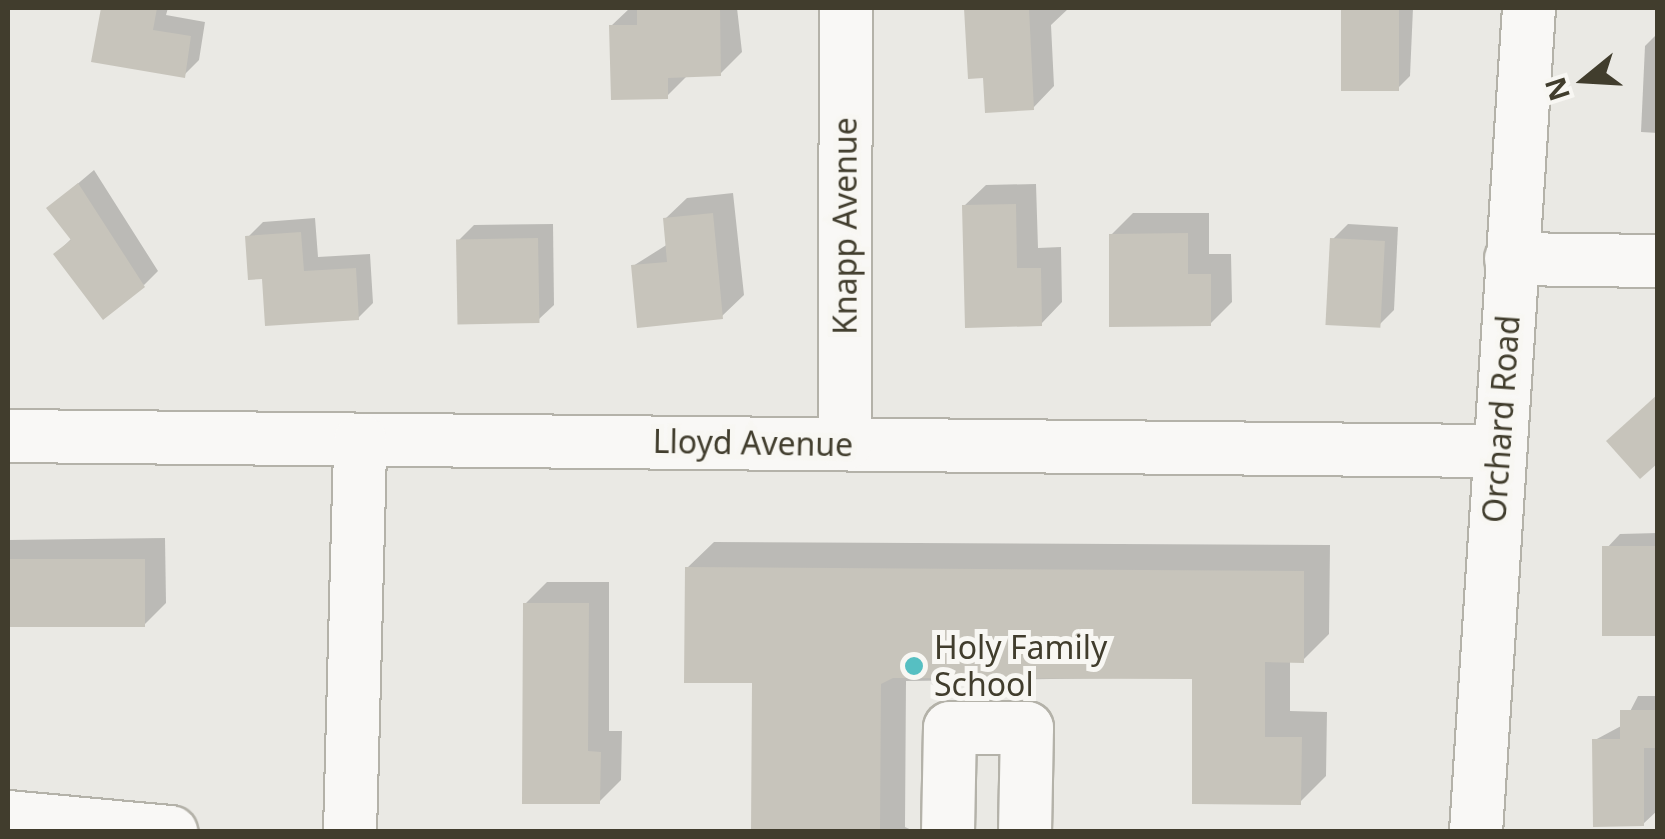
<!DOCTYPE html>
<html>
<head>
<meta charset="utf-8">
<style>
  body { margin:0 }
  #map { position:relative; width:1665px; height:839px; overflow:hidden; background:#eae9e4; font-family:"Noto Sans",sans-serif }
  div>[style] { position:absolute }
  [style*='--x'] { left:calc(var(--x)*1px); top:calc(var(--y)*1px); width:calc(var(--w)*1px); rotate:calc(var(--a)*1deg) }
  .shadow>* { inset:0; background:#0003 }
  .building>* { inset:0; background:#c7c4bb; transform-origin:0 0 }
  .roads { filter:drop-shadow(2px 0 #b4b2a9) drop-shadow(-2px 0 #b4b2a9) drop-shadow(0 2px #b4b2a9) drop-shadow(0 -2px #b4b2a9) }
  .minor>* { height:52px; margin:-26px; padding:0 26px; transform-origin:26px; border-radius:26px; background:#f9f8f6 }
  .dots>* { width:28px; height:28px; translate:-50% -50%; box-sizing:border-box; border:5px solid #f8f7f3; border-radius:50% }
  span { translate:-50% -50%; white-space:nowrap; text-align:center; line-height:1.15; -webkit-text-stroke:10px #f8f7f3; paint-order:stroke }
  .street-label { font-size:32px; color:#413d2d }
  .poi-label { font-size:32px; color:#413d2d }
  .left { translate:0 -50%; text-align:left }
  .frame { position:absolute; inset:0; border:10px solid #413d2d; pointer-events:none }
  .north { position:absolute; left:1535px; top:30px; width:100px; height:100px; -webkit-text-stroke:8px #f8f7f3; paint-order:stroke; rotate:252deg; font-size:28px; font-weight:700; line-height:40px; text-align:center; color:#413d2d }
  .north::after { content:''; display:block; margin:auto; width:35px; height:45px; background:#413d2d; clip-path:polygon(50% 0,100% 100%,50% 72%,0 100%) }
</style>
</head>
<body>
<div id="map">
  <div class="shadow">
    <i style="clip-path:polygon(103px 8px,168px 8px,166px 15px,205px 22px,199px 60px,184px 75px,94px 60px)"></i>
    <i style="clip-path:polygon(630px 8px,737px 8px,742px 52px,720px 74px,689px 74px,667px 96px,611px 26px)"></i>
    <i style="clip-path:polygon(966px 8px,1069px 8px,1051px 25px,1054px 86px,1033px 108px,985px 76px,970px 76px)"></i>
    <i style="clip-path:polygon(1344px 8px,1413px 8px,1410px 76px,1395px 91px,1341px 89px)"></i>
    <i style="clip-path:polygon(1658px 33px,1658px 133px,1641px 132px,1645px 46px)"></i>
    <i style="clip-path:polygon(94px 170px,158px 271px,144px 285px,56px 254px,72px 238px,49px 208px)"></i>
    <i style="clip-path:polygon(1036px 184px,1038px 248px,1061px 247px,1062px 302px,1041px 324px,964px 206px,986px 185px)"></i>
    <i style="clip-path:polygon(733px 193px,744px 295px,722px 316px,633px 266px,668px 244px,665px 219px,687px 198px)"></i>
    <i style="clip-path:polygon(1133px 213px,1209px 213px,1209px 254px,1231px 254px,1232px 302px,1210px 324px,1111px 235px)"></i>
    <i style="clip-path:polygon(315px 218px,318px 257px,370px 254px,373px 303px,358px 318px,265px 276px,248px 237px,263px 222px)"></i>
    <i style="clip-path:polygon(553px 224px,554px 305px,538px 320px,459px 240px,474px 225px)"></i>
    <i style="clip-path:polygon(1348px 224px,1398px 227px,1394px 310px,1379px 325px,1333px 239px)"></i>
    <i style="clip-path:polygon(1658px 533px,1658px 634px,1605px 550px,1620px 534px)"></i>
    <i style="clip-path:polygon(165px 538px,166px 603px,144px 625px,8px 623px,8px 540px)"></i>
    <i style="clip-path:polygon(714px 542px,1330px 545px,1329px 634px,1303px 660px,1290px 660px,1290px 711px,1327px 712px,1326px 776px,1300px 802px,1194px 677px,906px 681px,905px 827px,916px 832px,754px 832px,755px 681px,687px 568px)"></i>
    <i style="clip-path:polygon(547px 582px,609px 582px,609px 731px,622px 731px,621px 780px,599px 802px,525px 604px)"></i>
    <i style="clip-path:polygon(1638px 696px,1658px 696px,1658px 810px,1643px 824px,1595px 740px,1623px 725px)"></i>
  </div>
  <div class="building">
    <i style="clip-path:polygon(101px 8px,157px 8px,153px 30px,191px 36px,185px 78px,91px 62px)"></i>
    <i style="clip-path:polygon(720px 8px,721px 76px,668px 78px,668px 99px,611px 100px,609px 25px,637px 25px,637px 10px)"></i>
    <i style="clip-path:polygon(964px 8px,1029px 8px,1034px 110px,985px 113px,983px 78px,968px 79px)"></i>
    <i style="left:1341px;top:8px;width:58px;height:83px"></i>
    <i style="clip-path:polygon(78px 183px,145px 287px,103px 320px,53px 254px,71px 240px,46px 208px)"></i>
    <i style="clip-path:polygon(1016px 204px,1017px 268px,1041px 268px,1042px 326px,965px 328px,962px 205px)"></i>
    <i style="clip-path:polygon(713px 213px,723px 319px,637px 328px,631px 265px,667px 262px,663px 218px)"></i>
    <i style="clip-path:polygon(301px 232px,304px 271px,356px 268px,359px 320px,265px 326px,262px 279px,248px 280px,245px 236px)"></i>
    <i style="clip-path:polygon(1188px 233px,1188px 274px,1211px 274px,1211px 326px,1109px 327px,1109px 234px)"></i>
    <i style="left:538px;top:238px;width:85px;height:82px;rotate:89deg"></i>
    <i style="left:1330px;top:238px;width:55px;height:87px;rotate:3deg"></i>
    <i style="clip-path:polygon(1658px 394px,1658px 463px,1640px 479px,1606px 441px)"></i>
    <i style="left:1658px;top:546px;width:90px;height:56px;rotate:90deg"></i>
    <i style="left:145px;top:559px;width:68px;height:137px;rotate:90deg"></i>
    <i style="clip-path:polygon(685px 567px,1304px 571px,1304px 663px,1265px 662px,1265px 737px,1302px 737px,1301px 805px,1192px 804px,1192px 679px,893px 678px,881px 684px,880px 832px,751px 832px,752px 683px,684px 683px)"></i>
    <i style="clip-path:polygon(523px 603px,589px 603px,588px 751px,601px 752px,600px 804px,522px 804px)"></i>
    <i style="clip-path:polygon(1620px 710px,1658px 710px,1658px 748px,1644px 748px,1644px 826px,1593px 827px,1592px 739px,1620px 739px)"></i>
  </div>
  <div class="roads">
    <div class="minor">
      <i style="--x:1511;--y:259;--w:147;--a:0.8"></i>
      <i style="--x:8;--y:436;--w:1491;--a:0.58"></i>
      <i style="--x:845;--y:444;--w:436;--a:-89.9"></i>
      <i style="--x:8;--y:817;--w:164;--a:5.3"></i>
      <i style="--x:350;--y:832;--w:392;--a:-88.5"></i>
      <i style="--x:948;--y:832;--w:104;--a:-88.9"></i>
      <i style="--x:950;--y:728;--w:77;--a:0"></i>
      <i style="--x:1027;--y:728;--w:104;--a:91.1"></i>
      <i style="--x:1476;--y:832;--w:826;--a:-86.32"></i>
    </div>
  </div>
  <div class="dots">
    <i style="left:914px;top:666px;background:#56bfc2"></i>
  </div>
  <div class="street-label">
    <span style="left:845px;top:226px;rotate:-90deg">Knapp Avenue</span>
    <span style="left:1501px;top:419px;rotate:-86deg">Orchard Road</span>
    <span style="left:753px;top:443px;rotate:1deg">Lloyd Avenue</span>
  </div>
  <div class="poi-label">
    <span class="left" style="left:934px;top:666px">Holy Family<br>School</span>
  </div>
  <div class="frame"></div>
  <div class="north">N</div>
</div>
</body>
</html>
